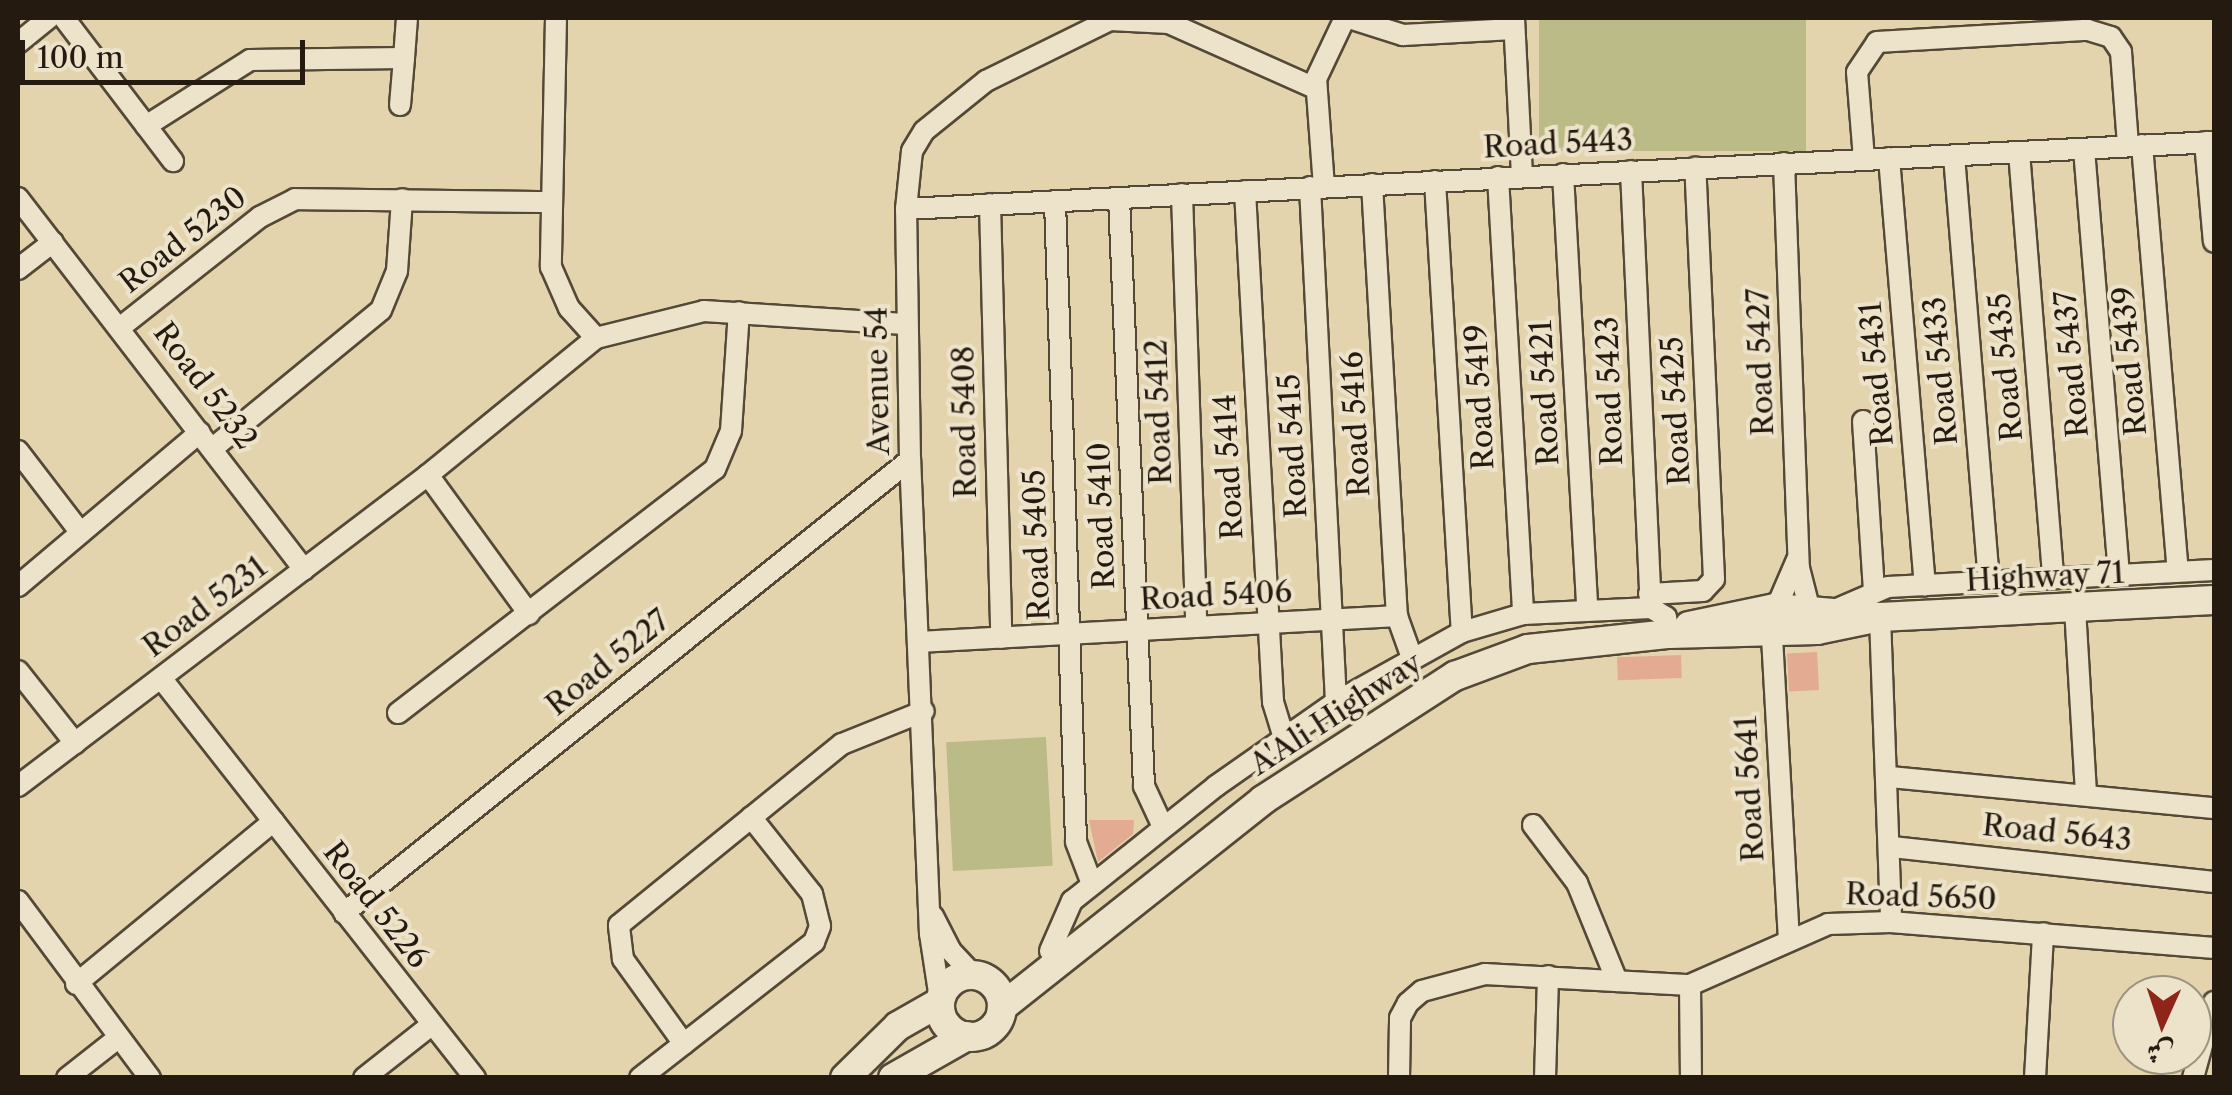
<!DOCTYPE html>
<html>
<head>
<meta charset="utf-8">
<style>
  body { margin:0 }
  #map { position:relative; width:2232px; height:1095px; overflow:hidden; background:#e4d4ad; font-family:"Libre Caslon Text",Amiri,serif }
  div>[style] { position:absolute }
  [style*='--x'] { left:calc(var(--x)*1px); top:calc(var(--y)*1px); width:calc(var(--w)*1px); rotate:calc(var(--a)*1deg) }
  .green>* { inset:0; background:#babb86; transform-origin:0 0 }
  .building>* { inset:0; background:#e3ab92; transform-origin:0 0 }
  .roads { filter:drop-shadow(2px 0 #544837) drop-shadow(-2px 0 #544837) drop-shadow(0 2px #544837) drop-shadow(0 -2px #544837) }
  .street>* { height:20px; margin:-10px; padding:0 10px; transform-origin:10px; border-radius:10px; background:#ede3ca }
  .secondary>* { height:28px; margin:-14px; padding:0 14px; transform-origin:14px; border-radius:14px; background:#ede3ca }
  .secondary>.ring { margin:-14px; padding:0; box-sizing:content-box; background:none; border:28px solid #ede3ca; border-radius:50% }
  span { translate:-50% -50%; white-space:nowrap; text-align:center; line-height:1.15; -webkit-text-stroke:8px #ede3ca; paint-order:stroke }
  .street-label { font-size:30px; color:#241a10 }
  .frame { position:absolute; inset:0; border:20px solid #241a10; pointer-events:none }
  .north { position:absolute; left:2112px; top:975px; width:100px; height:100px; box-sizing:border-box; background:#ede3ca; border:2px solid #9d9380; border-radius:50%; rotate:183deg; font-size:28px; font-weight:700; line-height:40px; text-align:center; color:#241a10 }
  .north::after { content:''; display:block; margin:auto; width:35px; height:45px; background:#8f2418; clip-path:polygon(50% 0,100% 100%,50% 72%,0 100%) }
  .scale { position:absolute; left:20px; top:40px; width:285px; height:45px; box-sizing:border-box; border:5px solid #241a10; border-top:0; padding-left:12px; font-size:30px; line-height:35px; white-space:nowrap; color:#241a10; -webkit-text-stroke:8px #ede3ca; paint-order:stroke }
</style>
</head>
<body>
<div id="map">
  <div class="green">
    <i style="left:1539px;top:18px;width:267px;height:133px"></i>
    <i style="left:1046px;top:737px;width:129px;height:100px;rotate:87deg"></i>
  </div>
  <div class="building">
    <i style="left:1817px;top:652px;width:38px;height:30px;rotate:87deg"></i>
    <i style="left:1681px;top:655px;width:23px;height:64px;rotate:88deg"></i>
    <i style="clip-path:polygon(1089px 820px,1134px 820px,1133px 834px,1098px 862px)"></i>
  </div>
  <div class="roads">
    <div class="street">
      <i style="--x:64;--y:18;--w:180;--a:52.7"></i>
      <i style="--x:556;--y:18;--w:249;--a:91.2"></i>
      <i style="--x:551;--y:267;--w:45;--a:66.3"></i>
      <i style="--x:569;--y:308;--w:40;--a:48"></i>
      <i style="--x:1349;--y:18;--w:57;--a:17.5"></i>
      <i style="--x:1403;--y:35;--w:111;--a:-3.1"></i>
      <i style="--x:1514;--y:18;--w:158;--a:87.1"></i>
      <i style="--x:18;--y:43;--w:40;--a:-39"></i>
      <i style="--x:400;--y:105;--w:47;--a:-85.1"></i>
      <i style="--x:146;--y:126;--w:123;--a:-32.4"></i>
      <i style="--x:250;--y:60;--w:154;--a:-0.7"></i>
      <i style="--x:404;--y:58;--w:40;--a:-85.7"></i>
      <i style="--x:2205;--y:142;--w:100;--a:84.9"></i>
      <i style="--x:2142;--y:145;--w:428;--a:85.2"></i>
      <i style="--x:2084;--y:149;--w:427;--a:85.3"></i>
      <i style="--x:2019;--y:152;--w:427;--a:85.4"></i>
      <i style="--x:1954;--y:156;--w:427;--a:85.3"></i>
      <i style="--x:1889;--y:158;--w:429;--a:85.2"></i>
      <i style="--x:1864;--y:159;--w:87;--a:-94.6"></i>
      <i style="--x:1857;--y:72;--w:36;--a:-56"></i>
      <i style="--x:1877;--y:42;--w:211;--a:-3.3"></i>
      <i style="--x:2088;--y:30;--w:24;--a:17"></i>
      <i style="--x:2111;--y:37;--w:18;--a:56"></i>
      <i style="--x:2121;--y:52;--w:94;--a:85.7"></i>
      <i style="--x:1784;--y:163;--w:405;--a:87.9"></i>
      <i style="--x:1799;--y:568;--w:57;--a:75.7"></i>
      <i style="--x:1631;--y:171;--w:435;--a:87.4"></i>
      <i style="--x:1563;--y:174;--w:435;--a:86.8"></i>
      <i style="--x:1498;--y:177;--w:438;--a:86.7"></i>
      <i style="--x:1435;--y:181;--w:452;--a:86.6"></i>
      <i style="--x:1372;--y:184;--w:433;--a:86.7"></i>
      <i style="--x:1397;--y:616;--w:45;--a:70.3"></i>
      <i style="--x:1310;--y:187;--w:516;--a:87.11"></i>
      <i style="--x:1324;--y:187;--w:108;--a:-94.2"></i>
      <i style="--x:1316;--y:79;--w:68;--a:-64.6"></i>
      <i style="--x:1245;--y:191;--w:512;--a:86.86"></i>
      <i style="--x:1273;--y:702;--w:37;--a:73"></i>
      <i style="--x:1182;--y:194;--w:433;--a:88.1"></i>
      <i style="--x:18;--y:198;--w:469;--a:52.4"></i>
      <i style="--x:1119;--y:198;--w:589;--a:87.57"></i>
      <i style="--x:1144;--y:786;--w:45;--a:65.1"></i>
      <i style="--x:1055;--y:201;--w:641;--a:88.12"></i>
      <i style="--x:1076;--y:842;--w:45;--a:69.1"></i>
      <i style="--x:990;--y:204;--w:434;--a:88.5"></i>
      <i style="--x:906;--y:209;--w:1310;--a:-2.93"></i>
      <i style="--x:18;--y:269;--w:44;--a:-37.6"></i>
      <i style="--x:122;--y:326;--w:176;--a:-38.3"></i>
      <i style="--x:260;--y:217;--w:39;--a:-27"></i>
      <i style="--x:295;--y:199;--w:254;--a:0.7"></i>
      <i style="--x:1863;--y:421;--w:170;--a:86.3"></i>
      <i style="--x:213;--y:448;--w:217;--a:-39.4"></i>
      <i style="--x:381;--y:310;--w:42;--a:-67.7"></i>
      <i style="--x:397;--y:271;--w:72;--a:-86"></i>
      <i style="--x:18;--y:451;--w:103;--a:52.5"></i>
      <i style="--x:428;--y:475;--w:172;--a:54"></i>
      <i style="--x:18;--y:586;--w:238;--a:-40.2"></i>
      <i style="--x:1649;--y:594;--w:54;--a:-3.2"></i>
      <i style="--x:1703;--y:591;--w:16;--a:-47"></i>
      <i style="--x:1714;--y:579;--w:412;--a:-92.6"></i>
      <i style="--x:2075;--y:608;--w:187;--a:86.6"></i>
      <i style="--x:1828;--y:613;--w:65;--a:-23.4"></i>
      <i style="--x:1888;--y:587;--w:326;--a:-3"></i>
      <i style="--x:1880;--y:617;--w:305;--a:87.9"></i>
      <i style="--x:919;--y:642;--w:479;--a:-3.1"></i>
      <i style="--x:18;--y:671;--w:92;--a:51.6"></i>
      <i style="--x:161;--y:678;--w:509;--a:51.87"></i>
      <i style="--x:398;--y:713;--w:400;--a:-37.6"></i>
      <i style="--x:715;--y:469;--w:41;--a:-67.2"></i>
      <i style="--x:731;--y:431;--w:119;--a:-86.2"></i>
      <i style="--x:1890;--y:777;--w:325;--a:5.5"></i>
      <i style="--x:18;--y:786;--w:515;--a:-37.18"></i>
      <i style="--x:428;--y:475;--w:217;--a:-39.2"></i>
      <i style="--x:596;--y:338;--w:111;--a:-14"></i>
      <i style="--x:704;--y:311;--w:201;--a:3.7"></i>
      <i style="--x:1533;--y:825;--w:73;--a:52.8"></i>
      <i style="--x:1577;--y:883;--w:106;--a:67.8"></i>
      <i style="--x:1892;--y:847;--w:324;--a:6.2"></i>
      <i style="--x:18;--y:901;--w:221;--a:53.3"></i>
      <i style="--x:344;--y:913;--w:725;--a:-38.67"></i>
      <i style="--x:933;--y:916;--w:38;--a:63"></i>
      <i style="--x:950;--y:950;--w:34;--a:47"></i>
      <i style="--x:1789;--y:941;--w:322;--a:-93.2"></i>
      <i style="--x:1771;--y:620;--w:65;--a:-66.6"></i>
      <i style="--x:1050;--y:951;--w:55;--a:-66.3"></i>
      <i style="--x:1072;--y:901;--w:184;--a:-38.6"></i>
      <i style="--x:1216;--y:786;--w:146;--a:-35"></i>
      <i style="--x:1336;--y:702;--w:144;--a:-29.1"></i>
      <i style="--x:1462;--y:632;--w:64;--a:-16.4"></i>
      <i style="--x:1523;--y:614;--w:128;--a:-2.7"></i>
      <i style="--x:1651;--y:608;--w:17;--a:31"></i>
      <i style="--x:1666;--y:617;--w:17;--a:80"></i>
      <i style="--x:76;--y:984;--w:256;--a:-39.5"></i>
      <i style="--x:1690;--y:985;--w:93;--a:89.4"></i>
      <i style="--x:940;--y:999;--w:66;--a:-98.7"></i>
      <i style="--x:930;--y:934;--w:474;--a:-92.4"></i>
      <i style="--x:910;--y:460;--w:251;--a:-90.9"></i>
      <i style="--x:906;--y:209;--w:58;--a:-84.1"></i>
      <i style="--x:912;--y:151;--w:23;--a:-59"></i>
      <i style="--x:924;--y:131;--w:80;--a:-38.9"></i>
      <i style="--x:986;--y:81;--w:138;--a:-26.2"></i>
      <i style="--x:1110;--y:20;--w:59;--a:2.9"></i>
      <i style="--x:1169;--y:23;--w:160;--a:24"></i>
      <i style="--x:684;--y:1044;--w:105;--a:-125.7"></i>
      <i style="--x:623;--y:959;--w:34;--a:-97"></i>
      <i style="--x:619;--y:925;--w:287;--a:-39.1"></i>
      <i style="--x:842;--y:744;--w:88;--a:-21.9"></i>
      <i style="--x:67;--y:1078;--w:65;--a:-38.1"></i>
      <i style="--x:364;--y:1078;--w:85;--a:-38.3"></i>
      <i style="--x:640;--y:1078;--w:221;--a:-38"></i>
      <i style="--x:814;--y:942;--w:17;--a:-69"></i>
      <i style="--x:820;--y:926;--w:33;--a:-104"></i>
      <i style="--x:812;--y:894;--w:98;--a:-128.4"></i>
      <i style="--x:1399;--y:1078;--w:60;--a:-89"></i>
      <i style="--x:1400;--y:1018;--w:17;--a:-62"></i>
      <i style="--x:1408;--y:1003;--w:18;--a:-41"></i>
      <i style="--x:1422;--y:991;--w:65;--a:-15.1"></i>
      <i style="--x:1485;--y:974;--w:205;--a:3.1"></i>
      <i style="--x:1690;--y:985;--w:151;--a:-23.8"></i>
      <i style="--x:1828;--y:924;--w:63;--a:-1.8"></i>
      <i style="--x:1891;--y:922;--w:324;--a:4.6"></i>
      <i style="--x:1545;--y:1078;--w:102;--a:-88.3"></i>
      <i style="--x:2035;--y:1078;--w:145;--a:-86.8"></i>
      <i style="--x:2193;--y:1078;--w:79;--a:-74.6"></i>
    </div>
    <div class="secondary">
      <i style="--x:1689;--y:626;--w:88;--a:-11.8"></i>
      <i style="--x:1775;--y:608;--w:105;--a:4.9"></i>
      <i style="--x:1880;--y:617;--w:334;--a:-2.9"></i>
      <i class="ring" style="left:940px;top:975px;width:34px;height:34px"></i>
      <i style="--x:1002;--y:1007;--w:333;--a:-38.4"></i>
      <i style="--x:1263;--y:800;--w:229;--a:-32.9"></i>
      <i style="--x:1455;--y:676;--w:78;--a:-20.3"></i>
      <i style="--x:1528;--y:649;--w:142;--a:-6.1"></i>
      <i style="--x:1669;--y:634;--w:148;--a:-1.5"></i>
      <i style="--x:1817;--y:630;--w:64;--a:-11.7"></i>
      <i style="--x:845;--y:1078;--w:74;--a:-44.5"></i>
      <i style="--x:898;--y:1026;--w:48;--a:-29.7"></i>
      <i style="--x:893;--y:1078;--w:85;--a:-29.6"></i>
    </div>
  </div>
  <div class="street-label">
    <span style="left:1558px;top:144px;rotate:-3deg">Road 5443</span>
    <span style="left:183px;top:240px;rotate:-38deg">Road 5230</span>
    <span style="left:2130px;top:361px;rotate:-95deg">Road 5439</span>
    <span style="left:1761px;top:362px;rotate:-92deg">Road 5427</span>
    <span style="left:2072px;top:364px;rotate:-95deg">Road 5437</span>
    <span style="left:2006px;top:367px;rotate:-95deg">Road 5435</span>
    <span style="left:1941px;top:371px;rotate:-95deg">Road 5433</span>
    <span style="left:1877px;top:374px;rotate:-95deg">Road 5431</span>
    <span style="left:878px;top:381px;rotate:-91deg">Avenue 54</span>
    <span style="left:205px;top:386px;rotate:53deg">Road 5232</span>
    <span style="left:1610px;top:391px;rotate:-92deg">Road 5423</span>
    <span style="left:1545px;top:393px;rotate:-93deg">Road 5421</span>
    <span style="left:1480px;top:397px;rotate:-93deg">Road 5419</span>
    <span style="left:1676px;top:411px;rotate:-93deg">Road 5425</span>
    <span style="left:1159px;top:412px;rotate:-92deg">Road 5412</span>
    <span style="left:965px;top:422px;rotate:-91deg">Road 5408</span>
    <span style="left:1356px;top:424px;rotate:-93deg">Road 5416</span>
    <span style="left:1293px;top:446px;rotate:-93deg">Road 5415</span>
    <span style="left:1229px;top:467px;rotate:-93deg">Road 5414</span>
    <span style="left:1102px;top:516px;rotate:-92deg">Road 5410</span>
    <span style="left:1037px;top:545px;rotate:-92deg">Road 5405</span>
    <span style="left:2045px;top:577px;rotate:-3deg">Highway 71</span>
    <span style="left:1216px;top:596px;rotate:-3deg">Road 5406</span>
    <span style="left:205px;top:607px;rotate:-37deg">Road 5231</span>
    <span style="left:608px;top:663px;rotate:-39deg">Road 5227</span>
    <span style="left:1336px;top:714px;rotate:-33deg">A'Ali Highway</span>
    <span style="left:1750px;top:789px;rotate:-93deg">Road 5641</span>
    <span style="left:2057px;top:833px;rotate:6deg">Road 5643</span>
    <span style="left:1921px;top:897px;rotate:2deg">Road 5650</span>
    <span style="left:376px;top:905px;rotate:52deg">Road 5226</span>
  </div>
  <div class="frame"></div>
  <div class="north">ش</div>
  <div class="scale">100 m</div>
</div>
</body>
</html>
